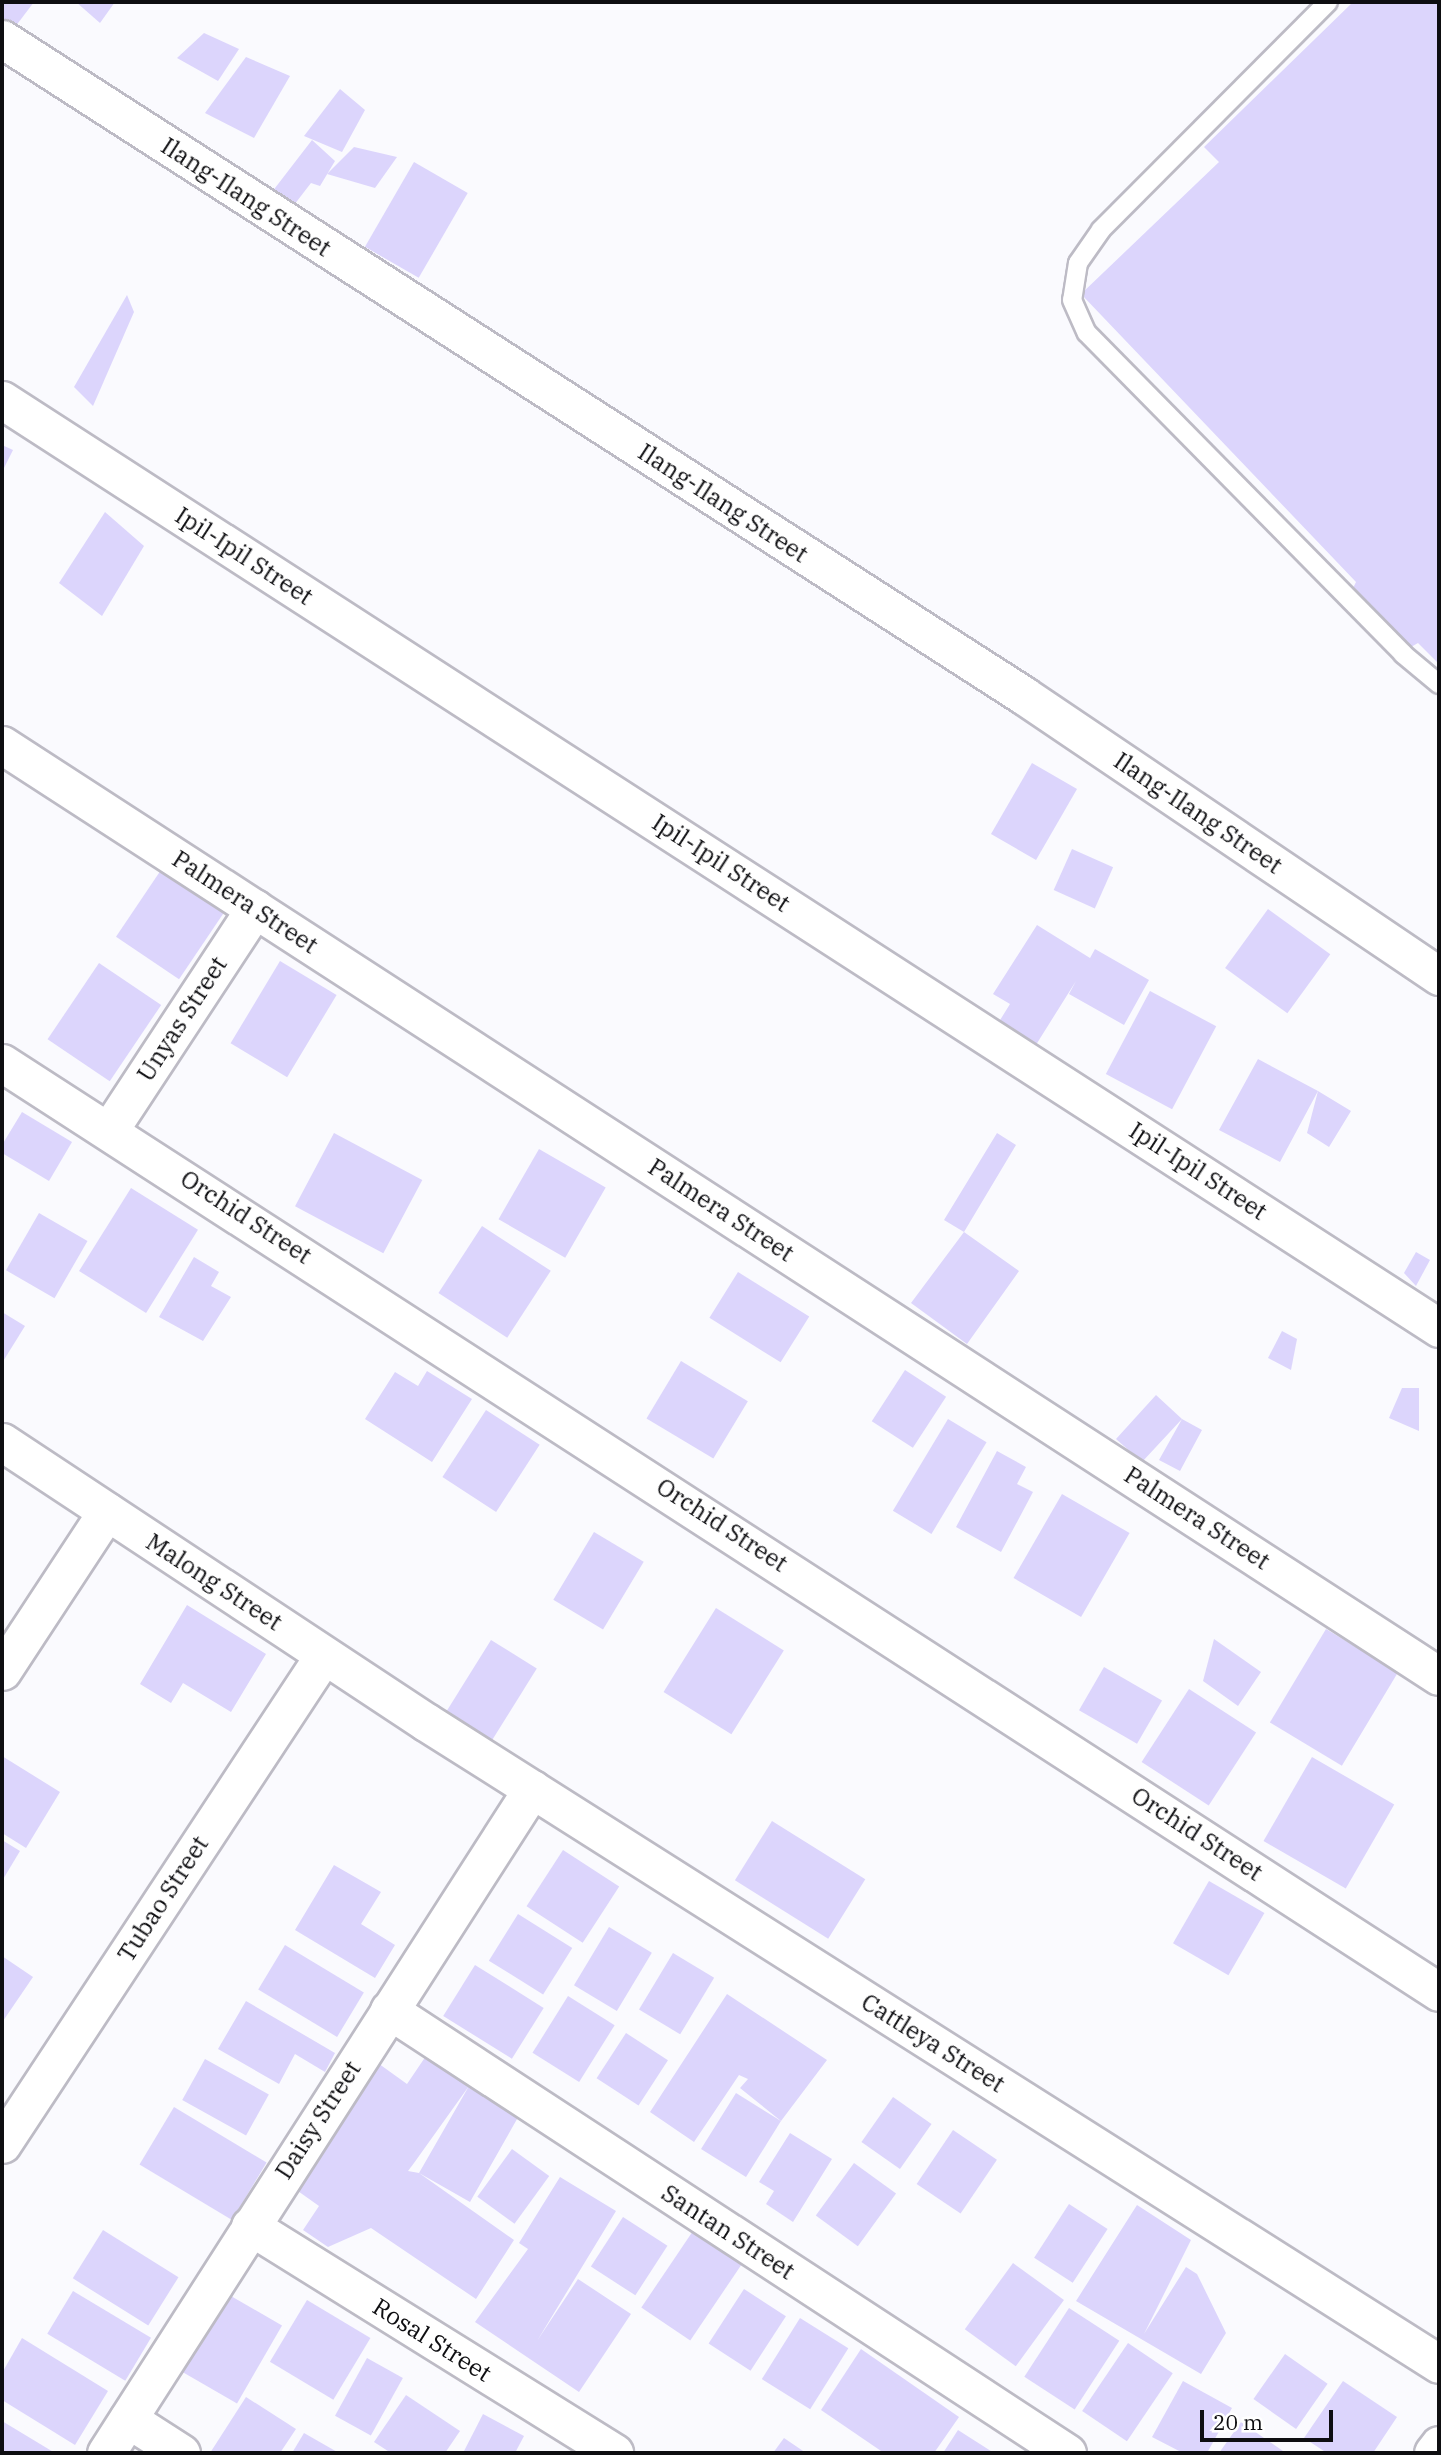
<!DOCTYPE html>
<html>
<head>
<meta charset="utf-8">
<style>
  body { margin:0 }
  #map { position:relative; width:1441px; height:2455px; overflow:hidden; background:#fafafe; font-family:"IBM Plex Serif",serif }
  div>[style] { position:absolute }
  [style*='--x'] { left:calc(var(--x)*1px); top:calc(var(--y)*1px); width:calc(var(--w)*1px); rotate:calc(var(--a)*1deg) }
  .building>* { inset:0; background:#dcd5fc; transform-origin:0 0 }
  .roads { filter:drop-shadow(2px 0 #bdbbc5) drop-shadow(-2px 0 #bdbbc5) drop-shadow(0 2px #bdbbc5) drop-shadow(0 -2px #bdbbc5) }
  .lane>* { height:18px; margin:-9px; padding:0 9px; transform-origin:9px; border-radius:9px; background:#fff }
  .street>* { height:37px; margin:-18.5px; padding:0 18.5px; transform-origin:18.5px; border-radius:18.5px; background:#fff }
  span { translate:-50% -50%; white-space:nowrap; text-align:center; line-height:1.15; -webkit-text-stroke:5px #fff; paint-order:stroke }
  .street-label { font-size:24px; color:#0e0e11 }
  .frame { position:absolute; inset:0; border:4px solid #0e0e11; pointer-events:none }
  .scale { position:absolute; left:1200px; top:2410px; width:133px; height:32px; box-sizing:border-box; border:4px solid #0e0e11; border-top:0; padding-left:9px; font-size:21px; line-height:24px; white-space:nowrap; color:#0e0e11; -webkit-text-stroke:5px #fff; paint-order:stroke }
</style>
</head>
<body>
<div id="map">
  <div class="building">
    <i style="clip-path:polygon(2px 2px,34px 2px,12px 31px,2px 23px)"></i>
    <i style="clip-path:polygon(76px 2px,115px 2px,100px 23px)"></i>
    <i style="clip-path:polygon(1353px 2px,1439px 2px,1439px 664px,1418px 643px,1404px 651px,1349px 596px,1356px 582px,1081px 294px,1219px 162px,1204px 147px)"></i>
    <i style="clip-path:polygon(204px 33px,239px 49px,218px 81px,177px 58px)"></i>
    <i style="clip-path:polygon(246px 57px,290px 76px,254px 138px,205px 113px)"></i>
    <i style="clip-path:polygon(340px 89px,365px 110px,342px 152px,304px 136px)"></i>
    <i style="clip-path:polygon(312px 140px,335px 161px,320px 186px,311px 183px,294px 205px,265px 201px)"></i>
    <i style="clip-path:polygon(354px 147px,397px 157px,375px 188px,327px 174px)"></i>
    <i style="left:414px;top:162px;width:62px;height:98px;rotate:30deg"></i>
    <i style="clip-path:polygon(127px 295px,134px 312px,93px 406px,74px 387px)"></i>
    <i style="clip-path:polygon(2px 445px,13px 450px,2px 472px)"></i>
    <i style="clip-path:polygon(105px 512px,144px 546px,102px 616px,59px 583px)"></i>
    <i style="left:1032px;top:763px;width:52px;height:82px;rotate:30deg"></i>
    <i style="left:1072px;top:849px;width:45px;height:45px;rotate:24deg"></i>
    <i style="left:163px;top:867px;width:76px;height:84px;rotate:34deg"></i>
    <i style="left:1268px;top:909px;width:77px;height:73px;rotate:36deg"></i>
    <i style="clip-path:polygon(1037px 925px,1090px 958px,1095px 949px,1149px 980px,1124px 1025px,1069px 994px,1076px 981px,1034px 1048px,997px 1025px,1010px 1004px,993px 994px)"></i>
    <i style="left:280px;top:961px;width:66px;height:96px;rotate:31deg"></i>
    <i style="left:99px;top:963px;width:75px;height:92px;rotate:34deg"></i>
    <i style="left:1150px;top:991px;width:75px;height:94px;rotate:28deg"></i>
    <i style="clip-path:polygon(1258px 1059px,1318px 1091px,1351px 1111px,1329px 1147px,1307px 1133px,1318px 1091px,1280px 1162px,1219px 1130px)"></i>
    <i style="clip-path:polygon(22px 1112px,72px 1142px,49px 1181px,2px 1153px,2px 1145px)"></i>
    <i style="left:334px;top:1133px;width:100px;height:83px;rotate:28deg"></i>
    <i style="clip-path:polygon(997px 1133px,1016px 1145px,964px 1232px,1019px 1271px,967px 1344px,911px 1303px,964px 1232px,944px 1220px)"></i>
    <i style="left:539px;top:1149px;width:77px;height:81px;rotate:30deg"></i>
    <i style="left:131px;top:1188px;width:79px;height:98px;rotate:32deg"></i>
    <i style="left:39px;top:1213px;width:56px;height:66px;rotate:30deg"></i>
    <i style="left:482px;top:1226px;width:82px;height:80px;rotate:33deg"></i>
    <i style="clip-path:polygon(1416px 1252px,1430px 1260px,1416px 1286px,1404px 1273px)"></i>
    <i style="clip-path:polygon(194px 1257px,219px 1272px,211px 1286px,231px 1297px,203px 1341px,159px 1317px)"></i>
    <i style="left:738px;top:1272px;width:84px;height:54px;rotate:32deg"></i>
    <i style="clip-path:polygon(2px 1312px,25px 1326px,2px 1363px)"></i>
    <i style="clip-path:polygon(1282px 1331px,1297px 1339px,1291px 1370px,1268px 1358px)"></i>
    <i style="left:681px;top:1361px;width:78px;height:67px;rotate:31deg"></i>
    <i style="left:905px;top:1370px;width:49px;height:61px;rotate:33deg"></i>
    <i style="clip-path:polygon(427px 1371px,472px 1399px,432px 1462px,365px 1419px,395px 1372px,418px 1386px)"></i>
    <i style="clip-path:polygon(1402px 1388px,1419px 1388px,1419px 1431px,1389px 1418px)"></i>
    <i style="clip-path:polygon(1156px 1395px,1182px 1419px,1202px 1430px,1180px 1471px,1159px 1460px,1182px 1419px,1142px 1462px,1116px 1439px)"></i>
    <i style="left:486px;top:1410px;width:64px;height:80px;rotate:33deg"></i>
    <i style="left:948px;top:1419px;width:45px;height:107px;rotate:31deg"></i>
    <i style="clip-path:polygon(997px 1451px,1026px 1467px,1017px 1484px,1033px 1492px,1001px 1552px,956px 1527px)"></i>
    <i style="left:1062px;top:1494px;width:78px;height:97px;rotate:30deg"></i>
    <i style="left:594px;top:1532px;width:58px;height:79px;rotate:31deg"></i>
    <i style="clip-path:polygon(187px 1605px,266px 1654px,231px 1712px,183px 1683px,171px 1703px,140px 1684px)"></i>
    <i style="left:716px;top:1608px;width:80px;height:99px;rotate:32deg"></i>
    <i style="left:1326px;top:1629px;width:84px;height:109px;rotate:31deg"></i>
    <i style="clip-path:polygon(1214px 1639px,1261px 1672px,1238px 1706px,1203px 1681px)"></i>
    <i style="left:491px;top:1640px;width:54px;height:91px;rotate:32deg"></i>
    <i style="left:1104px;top:1667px;width:67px;height:50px;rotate:30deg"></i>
    <i style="left:1189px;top:1689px;width:80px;height:87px;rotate:33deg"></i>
    <i style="clip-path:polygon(2px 1756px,60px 1792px,26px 1848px,2px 1833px)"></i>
    <i style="left:1312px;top:1757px;width:95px;height:97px;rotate:30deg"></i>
    <i style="left:772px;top:1821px;width:110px;height:70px;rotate:32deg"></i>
    <i style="clip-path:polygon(2px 1840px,20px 1851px,2px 1881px)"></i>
    <i style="left:563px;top:1850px;width:67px;height:67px;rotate:33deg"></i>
    <i style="clip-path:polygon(334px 1865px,381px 1892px,361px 1924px,395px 1945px,375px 1978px,295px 1930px)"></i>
    <i style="left:1209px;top:1881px;width:64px;height:72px;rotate:30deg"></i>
    <i style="left:518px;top:1914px;width:64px;height:55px;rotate:32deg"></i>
    <i style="left:609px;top:1927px;width:50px;height:68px;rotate:31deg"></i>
    <i style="left:285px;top:1945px;width:92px;height:52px;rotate:31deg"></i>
    <i style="left:673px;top:1953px;width:48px;height:66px;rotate:31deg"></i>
    <i style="clip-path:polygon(2px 1956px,33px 1977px,3px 2021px,2px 2020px)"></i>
    <i style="left:475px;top:1965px;width:81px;height:60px;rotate:32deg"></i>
    <i style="clip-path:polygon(727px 1994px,827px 2060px,781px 2121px,740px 2088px,748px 2079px,739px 2075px,694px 2142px,650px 2112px)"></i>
    <i style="left:568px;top:1996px;width:55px;height:67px;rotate:32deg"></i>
    <i style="clip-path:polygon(246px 2001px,335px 2053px,325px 2072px,295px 2054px,279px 2084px,218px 2049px)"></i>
    <i style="left:626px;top:2033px;width:50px;height:54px;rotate:33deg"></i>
    <i style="clip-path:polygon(evenodd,428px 2053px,521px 2112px,470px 2202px,419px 2173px,514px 2240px,476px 2299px,371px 2228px,328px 2247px,303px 2230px,319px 2206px,288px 2184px,375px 2061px,407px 2084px,428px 2053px,469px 2086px,419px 2173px,408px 2171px,414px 2163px,469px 2086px)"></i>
    <i style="left:205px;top:2059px;width:73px;height:47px;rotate:29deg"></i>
    <i style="left:736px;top:2093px;width:53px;height:66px;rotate:32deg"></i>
    <i style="left:893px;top:2097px;width:47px;height:55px;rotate:35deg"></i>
    <i style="left:174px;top:2107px;width:108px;height:67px;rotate:31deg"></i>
    <i style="left:953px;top:2130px;width:53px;height:65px;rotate:34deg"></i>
    <i style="clip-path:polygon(790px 2133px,832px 2159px,793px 2222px,766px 2204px,774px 2191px,759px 2182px)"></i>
    <i style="left:512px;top:2149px;width:46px;height:59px;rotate:36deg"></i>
    <i style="left:854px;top:2163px;width:52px;height:65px;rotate:36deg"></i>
    <i style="clip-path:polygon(560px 2177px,616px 2211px,537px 2341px,578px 2279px,631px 2314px,579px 2392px,475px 2322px,528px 2249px,519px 2243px)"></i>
    <i style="left:1069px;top:2204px;width:46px;height:64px;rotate:33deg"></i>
    <i style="clip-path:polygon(1137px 2205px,1191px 2240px,1144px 2334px,1186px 2267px,1197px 2274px,1226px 2333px,1201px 2374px,1076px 2301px)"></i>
    <i style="left:623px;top:2217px;width:53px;height:59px;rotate:33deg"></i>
    <i style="left:695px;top:2228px;width:59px;height:96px;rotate:34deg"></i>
    <i style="left:103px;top:2230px;width:89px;height:57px;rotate:32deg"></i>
    <i style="left:1013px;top:2263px;width:63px;height:82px;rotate:36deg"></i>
    <i style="left:744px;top:2289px;width:50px;height:65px;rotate:33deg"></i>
    <i style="left:73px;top:2291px;width:91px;height:50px;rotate:31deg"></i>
    <i style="left:224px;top:2292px;width:67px;height:90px;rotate:30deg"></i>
    <i style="left:307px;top:2300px;width:74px;height:72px;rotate:31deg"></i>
    <i style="left:1069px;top:2308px;width:60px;height:82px;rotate:33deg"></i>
    <i style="left:800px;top:2318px;width:57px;height:72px;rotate:32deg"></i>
    <i style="clip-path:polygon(22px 2338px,108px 2391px,75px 2445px,2px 2400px,2px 2373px)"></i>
    <i style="left:1128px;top:2343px;width:54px;height:82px;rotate:34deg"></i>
    <i style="clip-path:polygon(861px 2349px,959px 2417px,934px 2453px,884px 2453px,821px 2410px)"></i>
    <i style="left:1285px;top:2354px;width:52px;height:55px;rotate:35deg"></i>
    <i style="left:367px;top:2358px;width:41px;height:66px;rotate:29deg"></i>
    <i style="clip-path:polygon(1183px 2381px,1232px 2408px,1207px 2453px,1183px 2453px,1152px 2437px)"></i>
    <i style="clip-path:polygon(1343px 2381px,1397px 2417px,1373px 2453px,1327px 2453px,1304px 2438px)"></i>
    <i style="clip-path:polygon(406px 2395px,460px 2431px,445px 2453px,391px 2453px,374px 2442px)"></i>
    <i style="clip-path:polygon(246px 2397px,296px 2429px,280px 2453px,210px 2453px)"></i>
    <i style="clip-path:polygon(483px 2414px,524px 2436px,515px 2453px,463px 2453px)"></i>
    <i style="clip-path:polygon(2px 2421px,55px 2453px,2px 2453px)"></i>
    <i style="clip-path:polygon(1241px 2422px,1283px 2451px,1281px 2453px,1219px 2453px)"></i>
    <i style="clip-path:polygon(958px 2430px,994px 2453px,943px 2453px)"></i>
    <i style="clip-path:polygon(304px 2433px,339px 2453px,292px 2453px)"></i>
    <i style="clip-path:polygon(784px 2438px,806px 2453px,773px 2453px)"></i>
  </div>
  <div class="roads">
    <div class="lane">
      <i style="--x:1328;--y:2;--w:322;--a:134.9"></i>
      <i style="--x:1101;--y:230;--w:40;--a:124.9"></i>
      <i style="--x:1078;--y:263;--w:37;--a:99"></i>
      <i style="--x:1072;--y:300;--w:36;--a:66"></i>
      <i style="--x:1087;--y:333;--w:450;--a:45.4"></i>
      <i style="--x:1403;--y:654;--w:47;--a:39.8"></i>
    </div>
    <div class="street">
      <i style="--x:2;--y:39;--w:1214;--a:32.72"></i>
      <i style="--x:1023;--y:695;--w:502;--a:34.04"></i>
      <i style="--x:2;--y:400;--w:1711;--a:32.85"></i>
      <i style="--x:2;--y:745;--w:1712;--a:32.94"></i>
      <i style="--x:2;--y:1063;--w:1711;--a:32.88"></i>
      <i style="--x:110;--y:1129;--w:264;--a:-56.7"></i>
      <i style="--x:2;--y:1442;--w:508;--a:33.44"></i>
      <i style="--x:426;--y:1722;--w:1199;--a:32.36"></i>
      <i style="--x:2;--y:1671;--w:191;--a:-56.7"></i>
      <i style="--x:389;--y:2010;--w:810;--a:33.16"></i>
      <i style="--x:2;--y:2144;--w:585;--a:-56.64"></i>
      <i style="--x:250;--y:2226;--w:429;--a:31.9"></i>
      <i style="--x:128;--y:2419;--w:63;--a:32.7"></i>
      <i style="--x:106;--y:2453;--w:789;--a:-57.32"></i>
      <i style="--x:1433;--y:2453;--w:10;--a:-53"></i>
    </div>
  </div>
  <div class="street-label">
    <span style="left:246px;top:197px;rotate:33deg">Ilang-Ilang Street</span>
    <span style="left:723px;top:503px;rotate:33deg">Ilang-Ilang Street</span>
    <span style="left:244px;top:556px;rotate:33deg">Ipil-Ipil Street</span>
    <span style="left:1198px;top:813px;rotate:34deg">Ilang-Ilang Street</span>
    <span style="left:721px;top:863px;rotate:33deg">Ipil-Ipil Street</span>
    <span style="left:245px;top:902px;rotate:33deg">Palmera Street</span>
    <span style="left:182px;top:1019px;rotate:-57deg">Unyas Street</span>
    <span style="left:1198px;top:1171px;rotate:33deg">Ipil-Ipil Street</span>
    <span style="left:721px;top:1210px;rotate:33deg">Palmera Street</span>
    <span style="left:246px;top:1217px;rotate:33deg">Orchid Street</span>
    <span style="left:1197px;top:1518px;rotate:33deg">Palmera Street</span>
    <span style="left:722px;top:1525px;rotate:33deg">Orchid Street</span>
    <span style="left:214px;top:1582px;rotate:33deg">Malong Street</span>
    <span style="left:1197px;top:1834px;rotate:33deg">Orchid Street</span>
    <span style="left:163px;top:1899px;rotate:-57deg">Tubao Street</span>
    <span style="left:933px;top:2043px;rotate:32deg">Cattleya Street</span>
    <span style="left:318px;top:2120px;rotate:-57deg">Daisy Street</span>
    <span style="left:728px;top:2232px;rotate:33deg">Santan Street</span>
    <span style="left:432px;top:2340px;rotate:32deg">Rosal Street</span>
  </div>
  <div class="frame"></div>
  <div class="scale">20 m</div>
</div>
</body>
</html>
